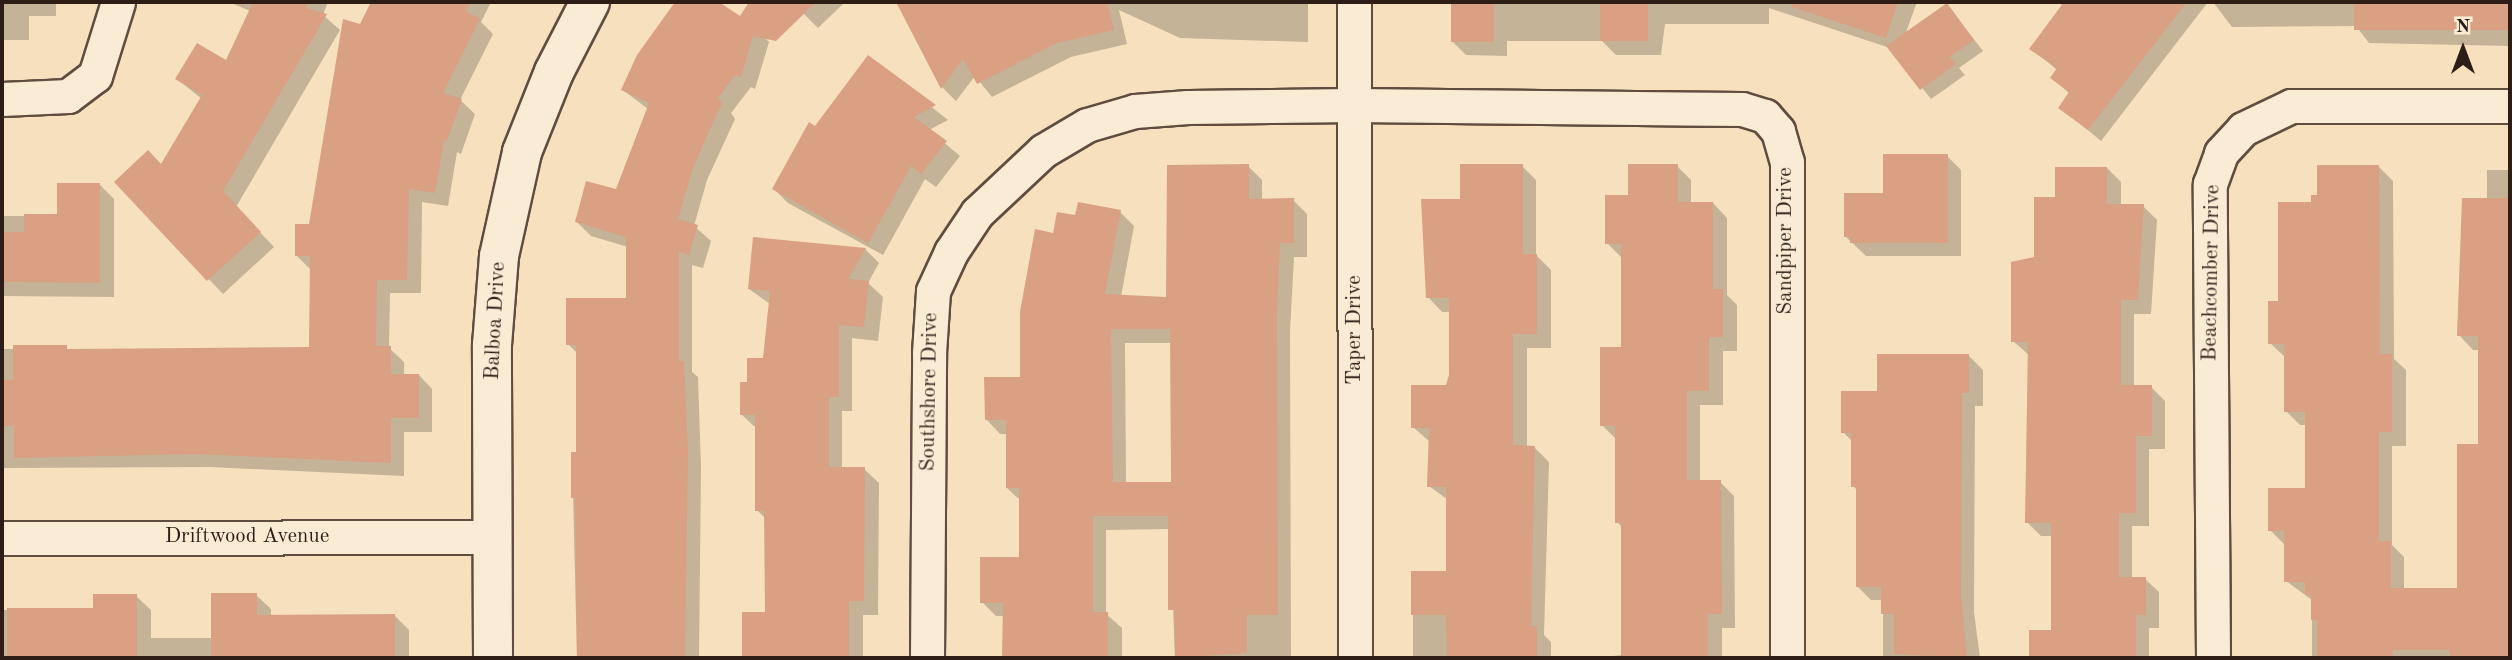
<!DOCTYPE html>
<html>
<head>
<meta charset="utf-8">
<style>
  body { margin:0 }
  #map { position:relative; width:2512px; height:660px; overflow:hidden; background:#f6e0bd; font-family:"Old Standard TT",serif }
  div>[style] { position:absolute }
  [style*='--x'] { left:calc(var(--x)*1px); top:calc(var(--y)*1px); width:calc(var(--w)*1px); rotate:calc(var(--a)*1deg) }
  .shadow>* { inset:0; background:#0003 }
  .building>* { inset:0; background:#d9a083; transform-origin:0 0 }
  .roads { filter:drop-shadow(2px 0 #604d40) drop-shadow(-2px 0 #604d40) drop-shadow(0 2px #604d40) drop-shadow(0 -2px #604d40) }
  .street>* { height:33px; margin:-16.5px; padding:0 16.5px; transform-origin:16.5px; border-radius:16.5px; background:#f9ebd4 }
  .secondary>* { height:38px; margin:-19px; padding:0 19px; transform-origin:19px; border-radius:19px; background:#f9ebd4 }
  span { translate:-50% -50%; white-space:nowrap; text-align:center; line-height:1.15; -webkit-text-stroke:5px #f9ebd4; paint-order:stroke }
  .street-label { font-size:21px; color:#2e1c16 }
  .frame { position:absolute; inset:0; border:4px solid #2e1c16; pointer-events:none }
  .north { position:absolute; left:2428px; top:14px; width:70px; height:70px; -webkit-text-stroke:5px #f9ebd4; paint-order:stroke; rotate:0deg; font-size:19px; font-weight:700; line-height:28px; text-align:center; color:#2e1c16 }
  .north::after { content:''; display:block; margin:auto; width:24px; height:32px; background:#2e1c16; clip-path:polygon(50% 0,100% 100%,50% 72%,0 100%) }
</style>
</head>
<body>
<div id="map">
  <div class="shadow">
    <i style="clip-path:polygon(2px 2px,56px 2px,56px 16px,29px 16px,29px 40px,2px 40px)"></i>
    <i style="clip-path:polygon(229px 2px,328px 2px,323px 15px,340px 30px,236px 207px,274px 247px,223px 294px,116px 182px,162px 166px,202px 99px,177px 79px,227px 62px,250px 11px)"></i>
    <i style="clip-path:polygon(373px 2px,491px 2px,481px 22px,493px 34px,460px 100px,475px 114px,461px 154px,457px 152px,448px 206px,422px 202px,421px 293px,390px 293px,389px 348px,404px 362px,404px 375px,419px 375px,432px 389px,432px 432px,404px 432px,404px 476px,210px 467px,2px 468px,2px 349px,311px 349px,310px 269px,296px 255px,311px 226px,360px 26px)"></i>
    <i style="clip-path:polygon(677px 2px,704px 2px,754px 27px,769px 42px,755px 89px,751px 87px,731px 113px,735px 119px,707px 180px,694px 226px,711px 241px,703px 268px,692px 265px,692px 372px,698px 377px,701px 467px,699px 658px,577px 658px,572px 453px,577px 453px,577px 353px,568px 344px,628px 300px,628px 247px,591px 236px,577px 222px,617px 191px,648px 109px,623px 90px,639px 56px)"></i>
    <i style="clip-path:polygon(792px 2px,845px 2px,818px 28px)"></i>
    <i style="clip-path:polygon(904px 2px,1308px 2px,1308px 42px,1180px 38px,1119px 10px,1127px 44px,1071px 57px,992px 97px,975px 76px,956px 101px,943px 88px,899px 4px)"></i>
    <i style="clip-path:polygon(1453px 2px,1917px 2px,1905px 35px,1947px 5px,1983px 51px,1959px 68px,1965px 75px,1931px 99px,1890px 48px,1769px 8px,1769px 24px,1665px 24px,1661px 55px,1616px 55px,1602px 41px,1507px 41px,1507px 56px,1466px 55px,1452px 41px)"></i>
    <i style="clip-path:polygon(2058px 2px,2208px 2px,2101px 141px,2060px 107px,2070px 94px,2052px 78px,2057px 70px,2032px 49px,2063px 6px)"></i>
    <i style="clip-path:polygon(2213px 2px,2510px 2px,2510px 46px,2369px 43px,2356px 26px,2232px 27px)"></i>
    <i style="clip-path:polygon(885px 70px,948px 120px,929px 130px,960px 156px,936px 187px,925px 179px,883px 255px,788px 203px,774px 189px,816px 128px)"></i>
    <i style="clip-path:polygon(1947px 156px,1961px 170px,1961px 256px,1866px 256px,1845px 236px,1884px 195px)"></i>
    <i style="clip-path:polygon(evenodd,1248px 166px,1262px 180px,1262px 200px,1293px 200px,1307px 214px,1307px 257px,1294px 257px,1290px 332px,1291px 658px,1175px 658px,1170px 529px,1106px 530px,1106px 614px,1122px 628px,1122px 658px,1004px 658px,1004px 616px,996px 616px,982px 602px,1021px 559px,1021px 501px,1007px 488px,1007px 434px,1000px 434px,986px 419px,1022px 378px,1055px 235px,1077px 217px,1120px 212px,1134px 226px,1121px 297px,1167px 298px,1248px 166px,1125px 343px,1172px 343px,1172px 483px,1126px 483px,1125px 343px)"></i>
    <i style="clip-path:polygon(1522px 166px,1536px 180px,1536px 255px,1551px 270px,1551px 348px,1527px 348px,1527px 448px,1535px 448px,1549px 462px,1544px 635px,1551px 642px,1551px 658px,1413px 658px,1413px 573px,1448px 573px,1448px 500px,1429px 486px,1430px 442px,1413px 427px,1448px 387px,1451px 376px,1451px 312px,1442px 312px,1428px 297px,1461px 201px)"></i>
    <i style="clip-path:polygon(1677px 166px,1691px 180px,1691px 203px,1713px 203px,1727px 218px,1727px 295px,1737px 305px,1737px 351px,1723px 351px,1723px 405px,1700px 405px,1700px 482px,1720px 482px,1734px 496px,1735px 628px,1722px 628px,1722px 658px,1592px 658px,1623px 655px,1623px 528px,1617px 522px,1617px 440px,1602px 425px,1623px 349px,1621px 257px,1607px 243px,1630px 197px)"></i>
    <i style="clip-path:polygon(2379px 167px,2393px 181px,2394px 359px,2406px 370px,2406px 446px,2392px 446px,2392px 545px,2404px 557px,2404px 590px,2458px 590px,2480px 445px,2480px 350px,2473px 350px,2459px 335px,2487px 200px,2487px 170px,2510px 170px,2510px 658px,2312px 658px,2312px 600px,2286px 581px,2284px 544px,2270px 530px,2307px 489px,2307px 425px,2300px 425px,2286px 411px,2286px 358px,2270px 343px,2279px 303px,2313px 204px,2318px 197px)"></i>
    <i style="clip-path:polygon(2107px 168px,2121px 182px,2121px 206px,2143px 206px,2157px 220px,2151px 314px,2134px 314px,2134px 387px,2151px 387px,2165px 401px,2165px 449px,2149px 449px,2149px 526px,2132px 526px,2132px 579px,2145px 579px,2159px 592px,2159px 628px,2149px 628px,2149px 658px,2030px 658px,2031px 631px,2053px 631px,2053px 536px,2041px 536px,2027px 522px,2029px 355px,2013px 341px,2057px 199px)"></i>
    <i style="clip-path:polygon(99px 184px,114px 199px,114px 297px,2px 296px,2px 216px,58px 216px)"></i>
    <i style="clip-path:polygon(865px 249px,879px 263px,868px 283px,883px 297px,878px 341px,852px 338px,852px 411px,842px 411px,842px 469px,864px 469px,879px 483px,878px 615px,863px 615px,863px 658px,744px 658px,744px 614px,766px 614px,766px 519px,757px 510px,757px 429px,742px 415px,749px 384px,765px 360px,770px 304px,749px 289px)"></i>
    <i style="clip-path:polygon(1969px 356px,1983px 370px,1983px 406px,1975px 406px,1974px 612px,1980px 658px,1883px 658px,1883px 600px,1871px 600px,1857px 586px,1857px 490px,1853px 486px,1853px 442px,1843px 432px,1879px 392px)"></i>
    <i style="clip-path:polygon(256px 595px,271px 609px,271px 616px,394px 615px,409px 630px,409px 658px,2px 658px,2px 610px,95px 610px,136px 596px,151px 610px,151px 638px,213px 638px)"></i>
  </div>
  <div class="building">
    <i style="clip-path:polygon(253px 2px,309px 2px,306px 8px,327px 14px,223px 191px,261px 232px,207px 281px,114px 182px,148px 150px,161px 164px,202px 95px,175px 79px,197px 43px,226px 60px)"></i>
    <i style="clip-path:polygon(371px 2px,471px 2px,466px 11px,480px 19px,443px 93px,462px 99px,447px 141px,444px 140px,435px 193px,409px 189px,407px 280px,377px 280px,376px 346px,391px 346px,391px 374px,419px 374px,419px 418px,391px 418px,391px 463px,195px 454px,14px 458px,14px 426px,2px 426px,2px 380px,13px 380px,13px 345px,67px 345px,67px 349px,309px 347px,310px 256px,295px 256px,295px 224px,309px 224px,343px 19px,360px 24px)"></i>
    <i style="clip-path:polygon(675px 2px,719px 2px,740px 16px,749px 2px,816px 2px,776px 41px,753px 36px,741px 77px,736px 74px,718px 98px,722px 103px,694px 165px,678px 219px,698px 225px,689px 255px,679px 252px,679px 361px,684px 361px,688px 452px,685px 658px,577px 658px,575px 498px,571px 498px,571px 452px,576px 452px,576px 345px,566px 345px,566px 298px,626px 298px,626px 237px,575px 222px,586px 181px,616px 189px,649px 103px,621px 90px,637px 55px)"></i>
    <i style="clip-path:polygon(896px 2px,1107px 2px,1114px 30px,1057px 43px,977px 84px,963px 59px,941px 89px)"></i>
    <i style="left:1451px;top:2px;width:43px;height:40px"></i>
    <i style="left:1600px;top:2px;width:48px;height:39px"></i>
    <i style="clip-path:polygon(1793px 2px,1898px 2px,1886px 38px,1792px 7px)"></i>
    <i style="clip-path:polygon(2064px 2px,2187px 2px,2088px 130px,2058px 108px,2069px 92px,2050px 78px,2057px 68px,2029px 49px)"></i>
    <i style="left:2354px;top:2px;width:156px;height:28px"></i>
    <i style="clip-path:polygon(1947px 3px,1974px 40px,1950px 57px,1956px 64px,1920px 90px,1886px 46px)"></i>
    <i style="clip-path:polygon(868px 55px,936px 105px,914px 117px,947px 141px,921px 174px,911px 166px,868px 243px,772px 189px,809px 122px,815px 126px)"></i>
    <i style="clip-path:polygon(1883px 154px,1948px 154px,1948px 243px,1850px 243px,1850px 237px,1844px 237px,1844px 193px,1883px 193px)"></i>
    <i style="clip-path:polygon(evenodd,1249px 164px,1249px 199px,1294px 198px,1294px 243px,1280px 243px,1277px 316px,1278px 615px,1247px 615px,1247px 653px,1175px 658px,1174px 610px,1168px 610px,1168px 516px,1093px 516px,1093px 612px,1108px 612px,1108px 658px,1002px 658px,1003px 603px,980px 603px,980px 557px,1019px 557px,1019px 488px,1006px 488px,1006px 420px,985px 420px,984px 377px,1020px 377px,1020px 312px,1035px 229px,1053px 233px,1057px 212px,1075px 215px,1078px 202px,1121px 210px,1105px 294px,1166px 297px,1167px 165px,1249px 164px,1111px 329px,1170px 329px,1171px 482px,1113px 482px,1111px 329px)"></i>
    <i style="clip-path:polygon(1460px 164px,1523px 164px,1523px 254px,1537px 254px,1537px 334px,1513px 334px,1513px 445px,1535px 446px,1531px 626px,1537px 626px,1537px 658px,1447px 658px,1446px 615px,1411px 615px,1411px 571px,1446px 571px,1446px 487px,1427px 487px,1429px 428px,1411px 428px,1411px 385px,1446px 385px,1449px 375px,1449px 298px,1426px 298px,1421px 199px,1460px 199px)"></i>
    <i style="clip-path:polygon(1628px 164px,1678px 164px,1678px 202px,1713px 202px,1713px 289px,1723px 289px,1723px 337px,1709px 337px,1709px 391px,1687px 391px,1687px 480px,1721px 480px,1722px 614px,1708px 614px,1708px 658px,1621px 658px,1621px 523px,1615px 523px,1615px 426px,1600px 426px,1600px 347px,1621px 347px,1621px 244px,1605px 244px,1605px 195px,1628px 195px)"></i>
    <i style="clip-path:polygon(2317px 165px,2379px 165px,2380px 354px,2392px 354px,2392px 432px,2379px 432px,2379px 541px,2391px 541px,2391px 588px,2457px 588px,2457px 444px,2478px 444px,2478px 336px,2457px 336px,2462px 198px,2510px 198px,2510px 658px,2450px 658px,2449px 650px,2393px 650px,2393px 658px,2317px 658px,2317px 620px,2311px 620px,2311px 595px,2305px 595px,2305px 582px,2284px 582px,2284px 531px,2268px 531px,2268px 488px,2305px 488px,2305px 412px,2284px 412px,2284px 344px,2268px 344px,2268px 301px,2278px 301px,2278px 202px,2311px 202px,2311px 195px,2317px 195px)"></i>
    <i style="clip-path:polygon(2055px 167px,2107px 167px,2107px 204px,2144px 204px,2138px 300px,2121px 300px,2121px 385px,2152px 385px,2152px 436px,2136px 436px,2136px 513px,2119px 513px,2119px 577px,2146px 577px,2146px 615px,2136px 615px,2136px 658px,2029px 658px,2029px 630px,2051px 630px,2051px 523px,2025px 523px,2028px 342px,2011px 342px,2011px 262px,2034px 257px,2034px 197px,2055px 197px)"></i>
    <i style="clip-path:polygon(57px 183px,100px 183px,100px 283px,2px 282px,2px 232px,24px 232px,24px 214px,57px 214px)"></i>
    <i style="clip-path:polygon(753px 237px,866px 248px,848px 279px,869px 281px,864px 327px,839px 325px,839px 397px,829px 397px,829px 467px,865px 467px,864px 601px,849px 601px,849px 658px,742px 658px,742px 612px,765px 612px,764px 511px,755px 511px,755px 415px,740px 415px,740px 382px,747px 382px,747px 358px,763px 358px,770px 291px,748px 289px)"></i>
    <i style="clip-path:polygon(1877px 354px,1969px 354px,1969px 393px,1962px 393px,1961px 596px,1967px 658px,1894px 654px,1894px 614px,1881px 614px,1881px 587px,1856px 587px,1856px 487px,1851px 487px,1851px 433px,1841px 433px,1841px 391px,1877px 391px)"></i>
    <i style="clip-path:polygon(211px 593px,257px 593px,257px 615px,395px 614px,395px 658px,211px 658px)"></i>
    <i style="clip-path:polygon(93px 594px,137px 594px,137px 658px,7px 658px,7px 608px,93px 608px)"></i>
  </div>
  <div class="roads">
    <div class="street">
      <i style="--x:1354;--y:2;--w:656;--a:89.91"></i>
      <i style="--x:2;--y:99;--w:66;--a:-2.6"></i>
      <i style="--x:68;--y:96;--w:34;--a:-37"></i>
      <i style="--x:95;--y:76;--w:77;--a:-72.7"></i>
      <i style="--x:2;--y:538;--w:491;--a:-0.1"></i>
      <i style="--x:927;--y:658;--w:305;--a:-89.6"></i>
      <i style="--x:929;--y:353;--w:62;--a:-86.3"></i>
      <i style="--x:933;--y:291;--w:43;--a:-65.2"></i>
      <i style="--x:951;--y:252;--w:47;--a:-56.3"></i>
      <i style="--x:977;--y:213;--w:91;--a:-43.2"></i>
      <i style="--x:1043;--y:151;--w:51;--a:-30.6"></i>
      <i style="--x:1087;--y:125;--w:50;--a:-16.3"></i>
      <i style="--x:1135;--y:111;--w:53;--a:-4.3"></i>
      <i style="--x:1188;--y:107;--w:166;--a:-0.7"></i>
      <i style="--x:1354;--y:105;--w:388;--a:0.6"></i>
      <i style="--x:1742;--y:109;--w:24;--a:17"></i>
      <i style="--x:1765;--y:116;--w:20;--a:49"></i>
      <i style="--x:1778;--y:131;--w:32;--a:74"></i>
      <i style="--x:1787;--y:162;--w:496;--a:90"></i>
      <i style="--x:2213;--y:658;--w:474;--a:-90.4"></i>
      <i style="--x:2210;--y:184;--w:33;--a:-70"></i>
      <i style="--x:2221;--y:153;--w:33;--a:-47"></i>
      <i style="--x:2243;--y:129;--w:53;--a:-25.6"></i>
      <i style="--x:2291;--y:106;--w:219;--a:0"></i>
    </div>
    <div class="secondary">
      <i style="--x:493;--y:658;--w:313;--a:-90.2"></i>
      <i style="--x:492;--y:345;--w:89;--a:-85.5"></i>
      <i style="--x:499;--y:256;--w:107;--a:-77.5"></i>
      <i style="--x:522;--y:152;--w:86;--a:-68.2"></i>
      <i style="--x:554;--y:72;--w:79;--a:-62.8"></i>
    </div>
  </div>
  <div class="street-label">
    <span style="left:1786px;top:241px;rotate:-90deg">Sandpiper Drive</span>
    <span style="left:2212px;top:273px;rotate:-89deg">Beachcomber Drive</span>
    <span style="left:496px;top:321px;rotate:-87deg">Balboa Drive</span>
    <span style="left:1355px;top:330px;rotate:-90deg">Taper Drive</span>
    <span style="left:930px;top:392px;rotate:-89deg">Southshore Drive</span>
    <span style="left:247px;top:537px">Driftwood Avenue</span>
  </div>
  <div class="frame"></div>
  <div class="north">N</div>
</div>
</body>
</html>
